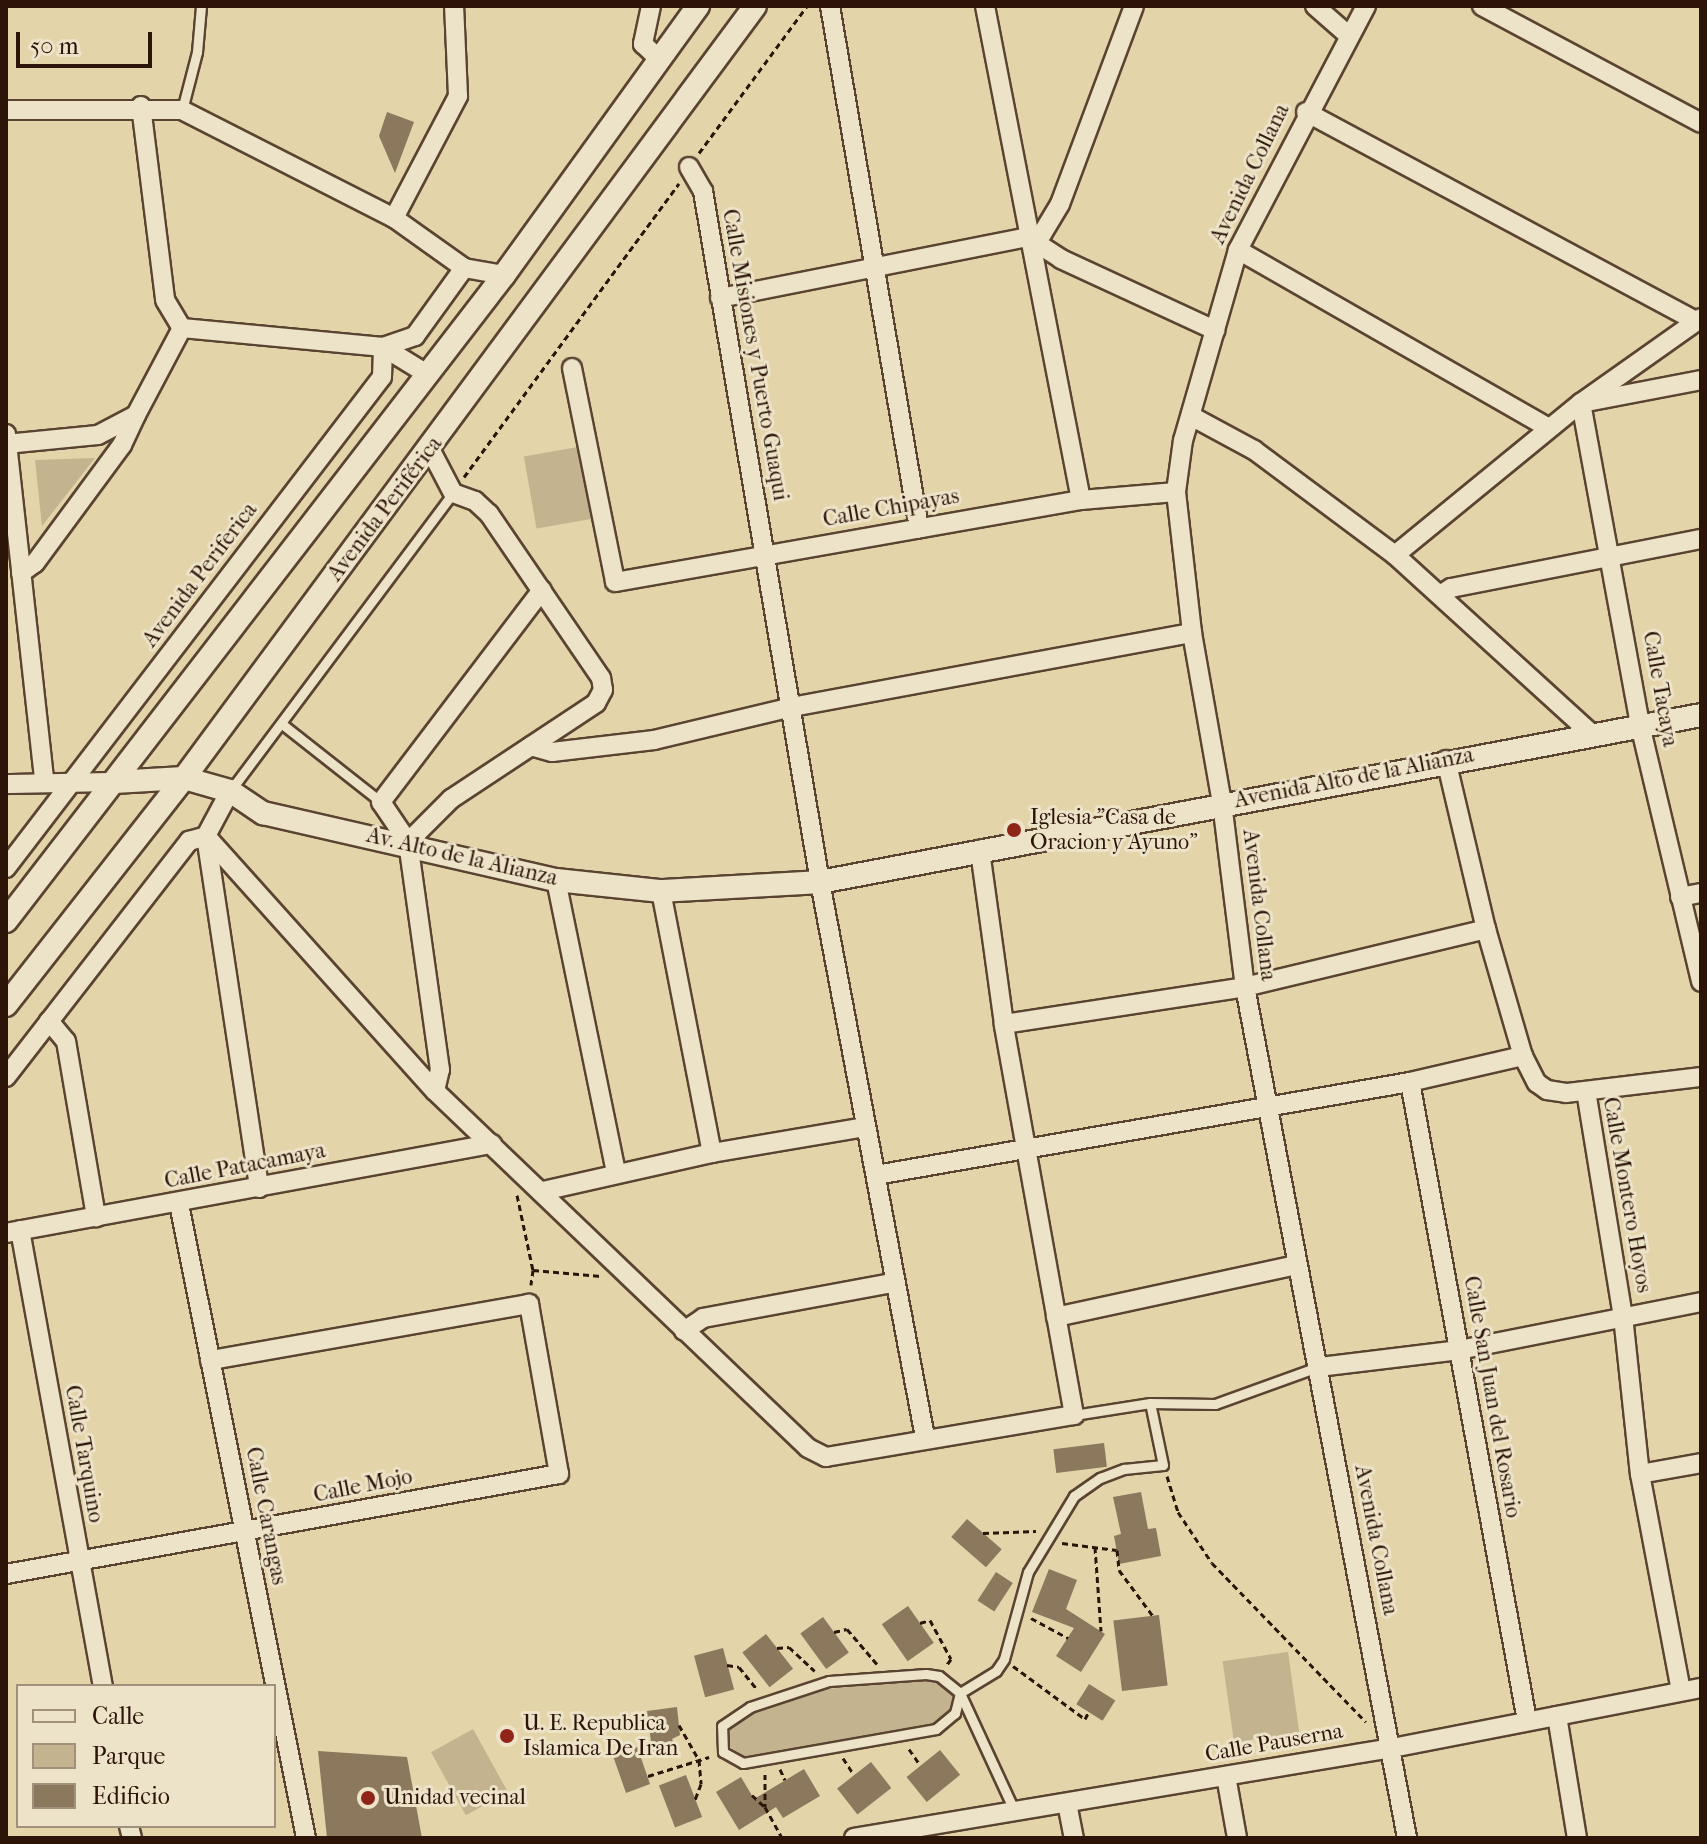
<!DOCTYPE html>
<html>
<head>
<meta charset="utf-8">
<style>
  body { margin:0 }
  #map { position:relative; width:1707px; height:1844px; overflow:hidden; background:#e3d4aa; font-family:"IM FELL French Canon",serif }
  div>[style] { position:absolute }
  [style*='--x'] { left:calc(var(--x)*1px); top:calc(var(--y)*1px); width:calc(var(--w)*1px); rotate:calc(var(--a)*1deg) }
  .green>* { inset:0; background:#c4b38f; transform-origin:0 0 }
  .building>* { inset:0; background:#8b785d; transform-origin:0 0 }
  .path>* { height:3px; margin-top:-1.5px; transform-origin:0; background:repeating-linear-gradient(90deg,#2c1409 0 6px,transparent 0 10px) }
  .roads { filter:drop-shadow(2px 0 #5a4431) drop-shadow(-2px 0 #5a4431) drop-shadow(0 2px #5a4431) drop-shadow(0 -2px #5a4431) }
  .service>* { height:9px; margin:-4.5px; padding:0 4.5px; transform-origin:4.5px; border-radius:4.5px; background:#ede3c8 }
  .minor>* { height:18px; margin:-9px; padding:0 9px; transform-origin:9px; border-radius:9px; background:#ede3c8 }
  .tertiary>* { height:22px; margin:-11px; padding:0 11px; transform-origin:11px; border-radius:11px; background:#ede3c8 }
  .dots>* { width:22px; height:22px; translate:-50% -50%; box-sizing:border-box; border:4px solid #ede3c8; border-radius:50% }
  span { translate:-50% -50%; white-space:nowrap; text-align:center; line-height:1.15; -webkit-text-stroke:6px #ede3c8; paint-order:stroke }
  .street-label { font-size:22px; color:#2c1409 }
  .poi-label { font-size:22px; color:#2c1409 }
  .left { translate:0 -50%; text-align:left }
  .frame { position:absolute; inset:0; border:8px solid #2c1409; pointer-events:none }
  .legend { position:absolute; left:16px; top:1684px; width:260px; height:144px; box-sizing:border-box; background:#ede3c8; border:2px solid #a0907c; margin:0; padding:10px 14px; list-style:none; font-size:24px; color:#2c1409 }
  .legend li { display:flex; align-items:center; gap:16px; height:40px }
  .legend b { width:40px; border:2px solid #a0907c }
  .scale { position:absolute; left:16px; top:32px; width:136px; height:36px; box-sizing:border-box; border:4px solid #2c1409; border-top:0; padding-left:10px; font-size:24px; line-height:28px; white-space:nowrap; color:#2c1409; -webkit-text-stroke:6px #ede3c8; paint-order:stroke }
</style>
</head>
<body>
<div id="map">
  <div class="green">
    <i style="left:578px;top:447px;width:73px;height:55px;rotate:80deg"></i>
    <i style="clip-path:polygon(95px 458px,42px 526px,35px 460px)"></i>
    <i style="left:1288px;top:1652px;width:82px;height:66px;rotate:82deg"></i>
    <i style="clip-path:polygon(932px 1679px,942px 1681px,954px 1696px,954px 1710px,944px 1723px,821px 1750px,746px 1757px,727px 1745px,727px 1731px,738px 1718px,807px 1691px)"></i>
    <i style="left:473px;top:1729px;width:72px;height:48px;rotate:61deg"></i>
  </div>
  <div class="building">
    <i style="clip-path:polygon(387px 112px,414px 122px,395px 173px,379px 136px)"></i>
    <i style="left:1104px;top:1443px;width:24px;height:51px;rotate:83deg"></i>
    <i style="clip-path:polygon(1141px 1492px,1148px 1529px,1156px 1528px,1161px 1556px,1119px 1564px,1114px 1536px,1121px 1534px,1113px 1497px)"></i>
    <i style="left:967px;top:1519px;width:46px;height:24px;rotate:41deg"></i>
    <i style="clip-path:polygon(1049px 1569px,1077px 1580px,1066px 1609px,1105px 1634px,1081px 1672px,1056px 1656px,1074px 1628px,1032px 1612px)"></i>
    <i style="left:996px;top:1572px;width:20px;height:34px;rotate:33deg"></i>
    <i style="left:908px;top:1606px;width:45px;height:32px;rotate:55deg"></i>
    <i style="left:1159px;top:1615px;width:71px;height:46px;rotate:83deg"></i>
    <i style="left:823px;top:1617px;width:44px;height:28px;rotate:54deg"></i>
    <i style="left:766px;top:1634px;width:44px;height:30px;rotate:52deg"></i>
    <i style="left:723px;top:1648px;width:43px;height:30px;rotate:75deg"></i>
    <i style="left:1089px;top:1684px;width:31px;height:24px;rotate:32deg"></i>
    <i style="clip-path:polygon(677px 1707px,680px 1735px,672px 1739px,677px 1751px,640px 1755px,650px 1784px,626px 1793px,613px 1756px,651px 1742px,647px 1711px)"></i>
    <i style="left:940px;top:1750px;width:32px;height:43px;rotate:51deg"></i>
    <i style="clip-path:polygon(318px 1751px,407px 1757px,422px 1838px,327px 1838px)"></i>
    <i style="left:871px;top:1762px;width:33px;height:43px;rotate:52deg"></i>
    <i style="clip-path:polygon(804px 1769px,820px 1796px,783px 1818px,776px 1807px,739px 1830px,716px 1792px,741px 1777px,754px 1799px)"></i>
    <i style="left:686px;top:1775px;width:45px;height:29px;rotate:69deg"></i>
  </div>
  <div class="path">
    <i style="--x:699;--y:153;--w:182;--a:-53.7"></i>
    <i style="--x:464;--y:477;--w:364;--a:-53.8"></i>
    <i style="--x:517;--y:1195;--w:77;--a:78"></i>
    <i style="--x:533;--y:1270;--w:15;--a:98"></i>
    <i style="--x:533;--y:1270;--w:68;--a:5"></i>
    <i style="--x:1167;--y:1476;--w:38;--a:73"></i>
    <i style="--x:1178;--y:1512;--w:61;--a:56.3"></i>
    <i style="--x:1212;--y:1563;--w:221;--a:45.9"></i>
    <i style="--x:983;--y:1533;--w:53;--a:-2.2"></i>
    <i style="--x:1062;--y:1543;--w:55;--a:7.3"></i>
    <i style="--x:1117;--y:1550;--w:20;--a:84"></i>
    <i style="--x:1119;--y:1570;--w:57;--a:53.5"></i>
    <i style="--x:1095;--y:1547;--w:84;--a:85.9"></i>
    <i style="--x:1031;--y:1618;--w:42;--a:28.4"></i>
    <i style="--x:920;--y:1623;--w:10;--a:-17"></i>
    <i style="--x:930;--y:1620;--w:44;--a:61.7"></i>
    <i style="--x:951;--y:1659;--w:9;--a:126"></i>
    <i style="--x:834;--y:1632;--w:13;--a:-13"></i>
    <i style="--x:847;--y:1629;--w:46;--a:49.4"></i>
    <i style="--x:777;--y:1648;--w:12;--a:-5"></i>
    <i style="--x:789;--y:1647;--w:35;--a:43"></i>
    <i style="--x:727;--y:1665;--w:12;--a:9"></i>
    <i style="--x:739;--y:1667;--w:28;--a:51"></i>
    <i style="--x:1013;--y:1666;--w:89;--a:36.4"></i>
    <i style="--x:1085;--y:1719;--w:9;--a:-63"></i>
    <i style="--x:679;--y:1725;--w:40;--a:60.3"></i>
    <i style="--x:699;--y:1760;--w:24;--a:85"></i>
    <i style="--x:701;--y:1784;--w:17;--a:111"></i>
    <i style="--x:909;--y:1749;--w:19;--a:55"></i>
    <i style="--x:843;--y:1758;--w:20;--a:57"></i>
    <i style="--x:780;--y:1769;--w:12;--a:66"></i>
    <i style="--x:765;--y:1774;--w:33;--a:90"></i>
    <i style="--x:765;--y:1807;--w:35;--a:61"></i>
    <i style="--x:648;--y:1776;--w:64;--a:-17.3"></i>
    <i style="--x:752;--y:1795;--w:16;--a:43"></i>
  </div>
  <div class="roads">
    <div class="service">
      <i style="--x:182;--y:110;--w:60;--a:-75.5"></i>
      <i style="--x:197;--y:52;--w:46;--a:-85"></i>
      <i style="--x:282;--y:724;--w:126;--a:38.2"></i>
      <i style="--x:230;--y:791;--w:372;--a:-53.2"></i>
      <i style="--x:1074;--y:1415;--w:77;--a:-9"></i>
      <i style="--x:1150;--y:1403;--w:65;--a:0.9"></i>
      <i style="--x:1215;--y:1404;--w:109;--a:-19.8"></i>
      <i style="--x:926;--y:1674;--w:13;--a:9"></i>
      <i style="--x:939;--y:1676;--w:27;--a:39"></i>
      <i style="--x:960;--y:1693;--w:21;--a:104"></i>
      <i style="--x:955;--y:1713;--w:25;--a:140"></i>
      <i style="--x:936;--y:1729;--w:196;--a:170"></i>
      <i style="--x:743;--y:1763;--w:23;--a:-151"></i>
      <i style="--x:723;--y:1752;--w:26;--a:-92"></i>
      <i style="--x:722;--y:1726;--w:34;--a:-34"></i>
      <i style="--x:750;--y:1707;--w:83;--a:-18.2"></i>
      <i style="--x:829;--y:1681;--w:97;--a:-4.1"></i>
      <i style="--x:1014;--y:1810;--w:129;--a:-114.8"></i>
      <i style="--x:960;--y:1693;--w:42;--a:-31.4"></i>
      <i style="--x:996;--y:1671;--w:14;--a:-56"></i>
      <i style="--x:1004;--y:1659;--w:90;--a:-74.6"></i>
      <i style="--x:1028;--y:1572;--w:89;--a:-58.8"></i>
      <i style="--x:1074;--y:1496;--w:32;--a:-35"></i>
      <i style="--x:1100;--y:1478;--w:26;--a:-21"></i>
      <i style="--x:1124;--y:1469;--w:39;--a:-6"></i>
      <i style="--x:1163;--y:1465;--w:63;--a:-101.8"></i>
    </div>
    <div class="minor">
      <i style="--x:651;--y:6;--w:39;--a:102"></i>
      <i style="--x:643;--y:44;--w:23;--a:43"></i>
      <i style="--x:830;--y:6;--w:530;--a:80.32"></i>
      <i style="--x:985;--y:6;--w:503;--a:79"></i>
      <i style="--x:1315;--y:6;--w:44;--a:41.3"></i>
      <i style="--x:1366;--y:6;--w:276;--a:117.7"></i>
      <i style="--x:1238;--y:250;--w:198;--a:106.1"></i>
      <i style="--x:1183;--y:440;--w:52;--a:97.7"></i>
      <i style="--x:1176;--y:492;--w:142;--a:83.5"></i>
      <i style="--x:1192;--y:633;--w:173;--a:80"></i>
      <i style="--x:1222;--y:803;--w:185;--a:82.9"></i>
      <i style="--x:1245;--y:987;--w:866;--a:79.22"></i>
      <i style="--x:1482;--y:6;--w:248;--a:28.1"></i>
      <i style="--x:141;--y:106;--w:195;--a:82.9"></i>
      <i style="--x:165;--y:300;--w:33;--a:59"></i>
      <i style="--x:6;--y:110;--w:176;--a:0"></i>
      <i style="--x:182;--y:110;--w:238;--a:27"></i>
      <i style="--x:394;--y:218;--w:86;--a:35.5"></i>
      <i style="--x:1306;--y:112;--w:442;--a:28.2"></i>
      <i style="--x:689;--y:167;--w:28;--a:60"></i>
      <i style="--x:703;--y:191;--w:701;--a:80.39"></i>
      <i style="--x:820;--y:882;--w:565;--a:79.29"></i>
      <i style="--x:394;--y:218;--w:138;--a:-62.3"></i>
      <i style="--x:458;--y:96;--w:90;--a:-92.5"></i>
      <i style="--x:1032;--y:240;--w:35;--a:33"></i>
      <i style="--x:1061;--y:259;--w:170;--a:24.8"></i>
      <i style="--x:1238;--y:250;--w:358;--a:29.8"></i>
      <i style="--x:720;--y:298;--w:328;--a:-11.2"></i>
      <i style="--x:1042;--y:234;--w:35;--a:-59"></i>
      <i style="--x:1060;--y:204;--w:211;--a:-69.5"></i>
      <i style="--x:182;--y:328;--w:202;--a:5.4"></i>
      <i style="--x:383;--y:347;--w:34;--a:-19"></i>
      <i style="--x:415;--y:336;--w:84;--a:-54.2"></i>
      <i style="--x:464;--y:268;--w:41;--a:9.9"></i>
      <i style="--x:572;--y:368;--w:218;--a:78.6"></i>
      <i style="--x:615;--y:582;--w:473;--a:-10"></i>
      <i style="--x:1081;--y:500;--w:95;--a:-4.8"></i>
      <i style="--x:1701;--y:380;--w:122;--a:169.1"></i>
      <i style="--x:1581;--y:403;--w:327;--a:79.6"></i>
      <i style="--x:1640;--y:725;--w:264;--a:76.6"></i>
      <i style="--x:1191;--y:416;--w:72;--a:28.4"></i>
      <i style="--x:1254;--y:450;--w:176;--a:36.7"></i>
      <i style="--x:1395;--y:555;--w:266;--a:42.3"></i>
      <i style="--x:6;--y:434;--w:348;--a:83.7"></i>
      <i style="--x:6;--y:444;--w:92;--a:-5.6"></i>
      <i style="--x:98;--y:435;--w:43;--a:-27.8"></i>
      <i style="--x:136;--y:415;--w:98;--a:-62.1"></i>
      <i style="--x:1395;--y:555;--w:240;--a:-39.3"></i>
      <i style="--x:1581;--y:403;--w:147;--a:-35.3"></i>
      <i style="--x:21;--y:573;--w:17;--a:-36"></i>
      <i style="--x:35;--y:563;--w:147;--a:-53.6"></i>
      <i style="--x:122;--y:445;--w:33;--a:-65"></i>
      <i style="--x:1440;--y:595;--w:13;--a:-32"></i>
      <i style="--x:1451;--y:588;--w:255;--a:-11.1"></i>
      <i style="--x:531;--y:746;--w:22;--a:16"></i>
      <i style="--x:552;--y:752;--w:103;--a:-6.7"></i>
      <i style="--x:654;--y:740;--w:142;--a:-13.4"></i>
      <i style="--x:792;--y:707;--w:407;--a:-10.5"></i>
      <i style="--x:1446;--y:760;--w:174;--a:76.7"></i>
      <i style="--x:1486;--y:929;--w:132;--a:73.8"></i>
      <i style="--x:1523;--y:1056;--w:30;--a:63"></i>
      <i style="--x:1537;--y:1083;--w:12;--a:35"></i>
      <i style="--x:1547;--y:1090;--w:19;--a:9"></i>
      <i style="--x:1566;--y:1093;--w:136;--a:-6.8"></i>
      <i style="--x:6;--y:784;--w:108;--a:-1.1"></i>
      <i style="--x:230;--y:791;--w:51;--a:118.1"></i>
      <i style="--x:206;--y:836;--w:343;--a:48.1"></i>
      <i style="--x:435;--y:1091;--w:516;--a:43.74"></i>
      <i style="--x:808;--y:1448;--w:20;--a:27"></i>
      <i style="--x:826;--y:1457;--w:252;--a:-9.6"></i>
      <i style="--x:1074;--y:1415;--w:397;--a:-100.2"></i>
      <i style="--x:1004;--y:1024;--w:176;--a:-97.9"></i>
      <i style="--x:408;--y:842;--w:61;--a:-45"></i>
      <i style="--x:451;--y:799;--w:174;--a:-33.5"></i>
      <i style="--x:596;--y:703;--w:15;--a:-62"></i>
      <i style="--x:603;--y:690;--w:12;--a:-99"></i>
      <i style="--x:601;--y:678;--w:199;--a:-124.3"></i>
      <i style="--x:489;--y:514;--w:19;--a:-137"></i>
      <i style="--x:475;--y:501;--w:23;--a:-160"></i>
      <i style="--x:453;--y:493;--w:50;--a:-117.6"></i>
      <i style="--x:6;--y:868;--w:618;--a:-52.56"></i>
      <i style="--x:382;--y:377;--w:30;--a:-88"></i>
      <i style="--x:383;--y:347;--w:52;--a:31.5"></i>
      <i style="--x:556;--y:880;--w:299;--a:78.4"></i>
      <i style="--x:661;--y:891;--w:267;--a:79"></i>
      <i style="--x:1680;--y:897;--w:21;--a:-11"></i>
      <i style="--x:49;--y:1021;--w:26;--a:50"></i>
      <i style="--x:66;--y:1041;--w:179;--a:80.3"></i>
      <i style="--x:1004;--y:1024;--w:244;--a:-8.7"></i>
      <i style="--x:1245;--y:987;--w:248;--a:-13.5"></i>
      <i style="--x:6;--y:1077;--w:299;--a:-52.2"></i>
      <i style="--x:189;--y:841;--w:18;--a:-16"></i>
      <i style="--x:206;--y:836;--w:356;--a:81.4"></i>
      <i style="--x:1410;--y:1082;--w:650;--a:79.62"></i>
      <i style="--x:435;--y:1091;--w:22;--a:-77"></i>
      <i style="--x:440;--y:1070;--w:230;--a:-98"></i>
      <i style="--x:408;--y:842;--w:48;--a:-124"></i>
      <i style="--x:381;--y:802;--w:266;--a:-52.8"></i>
      <i style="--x:1586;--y:1091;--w:228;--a:80.7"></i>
      <i style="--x:1623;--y:1316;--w:159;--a:83.9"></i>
      <i style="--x:1640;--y:1474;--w:220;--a:79.3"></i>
      <i style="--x:876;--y:1175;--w:542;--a:-9.88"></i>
      <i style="--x:1410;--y:1082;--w:116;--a:-13"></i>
      <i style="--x:543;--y:1191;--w:173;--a:-12.7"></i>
      <i style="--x:712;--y:1153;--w:156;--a:-9.6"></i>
      <i style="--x:179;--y:1204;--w:647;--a:78.67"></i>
      <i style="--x:20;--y:1230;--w:463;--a:79.7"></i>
      <i style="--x:6;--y:1233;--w:494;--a:-10.4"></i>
      <i style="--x:1056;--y:1317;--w:247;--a:-12.2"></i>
      <i style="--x:684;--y:1331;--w:23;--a:-34"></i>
      <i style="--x:703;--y:1318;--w:192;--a:-10.5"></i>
      <i style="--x:1319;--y:1367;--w:141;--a:-6.9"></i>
      <i style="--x:1459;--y:1350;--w:247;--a:-11.2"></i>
      <i style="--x:1640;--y:1474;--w:62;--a:-10.2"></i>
      <i style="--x:6;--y:1574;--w:562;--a:-10.25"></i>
      <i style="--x:559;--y:1474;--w:173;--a:-100"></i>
      <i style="--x:529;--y:1304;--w:324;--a:170"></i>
      <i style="--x:1557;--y:1716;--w:124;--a:80.7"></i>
      <i style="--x:1226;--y:1776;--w:63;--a:79.9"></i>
      <i style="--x:1067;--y:1803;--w:36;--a:79"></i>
      <i style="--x:129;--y:1826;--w:12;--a:76"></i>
      <i style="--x:854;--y:1838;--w:545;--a:-9.5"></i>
      <i style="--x:1392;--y:1748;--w:315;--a:-11"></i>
    </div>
    <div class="tertiary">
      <i style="--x:114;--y:782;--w:70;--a:-3.3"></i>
      <i style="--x:184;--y:778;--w:48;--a:15.8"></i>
      <i style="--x:230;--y:791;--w:40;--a:34"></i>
      <i style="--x:263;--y:813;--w:301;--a:12.9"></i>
      <i style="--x:556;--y:880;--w:106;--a:6"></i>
      <i style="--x:661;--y:891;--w:159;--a:-3.2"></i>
      <i style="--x:820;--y:882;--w:897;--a:-10.73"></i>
      <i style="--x:6;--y:921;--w:816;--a:-52.37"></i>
      <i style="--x:504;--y:275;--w:332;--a:-54.2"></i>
      <i style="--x:6;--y:1005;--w:288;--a:-51.9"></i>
      <i style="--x:184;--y:778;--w:960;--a:-53.51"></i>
    </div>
  </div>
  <div class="dots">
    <i style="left:1014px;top:830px;background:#8f2418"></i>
    <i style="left:507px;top:1736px;background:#8f2418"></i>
    <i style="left:368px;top:1798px;background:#8f2418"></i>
  </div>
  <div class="street-label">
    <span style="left:1250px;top:174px;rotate:-64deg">Avenida Collana</span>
    <span style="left:755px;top:355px;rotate:80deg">Calle Misiones y Puerto Guaqui</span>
    <span style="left:891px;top:508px;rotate:-10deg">Calle Chipayas</span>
    <span style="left:385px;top:509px;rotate:-53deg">Avenida Periférica</span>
    <span style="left:200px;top:575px;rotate:-53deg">Avenida Periferica</span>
    <span style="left:1660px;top:689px;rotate:80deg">Calle Tacaya</span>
    <span style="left:1354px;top:778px;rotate:-11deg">Avenida Alto de la Alianza</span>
    <span style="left:462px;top:857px;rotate:13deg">Av. Alto de la Alianza</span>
    <span style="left:1259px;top:905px;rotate:83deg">Avenida Collana</span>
    <span style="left:245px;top:1166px;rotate:-11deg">Calle Patacamaya</span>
    <span style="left:1627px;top:1195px;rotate:80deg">Calle Montero Hoyos</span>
    <span style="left:1492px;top:1397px;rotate:80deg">Calle San Juan del Rosario</span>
    <span style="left:84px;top:1454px;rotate:80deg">Calle Tarquino</span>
    <span style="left:363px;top:1486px;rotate:-11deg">Calle Mojo</span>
    <span style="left:266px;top:1516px;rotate:79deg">Calle Carangas</span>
    <span style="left:1376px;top:1540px;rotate:79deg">Avenida Collana</span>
    <span style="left:1274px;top:1743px;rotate:-10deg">Calle Pauserna</span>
  </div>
  <div class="poi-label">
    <span class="left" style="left:1030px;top:830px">Iglesia "Casa de<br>Oracion y Ayuno"</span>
    <span class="left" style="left:523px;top:1736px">U. E. Republica<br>Islamica De Iran</span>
    <span class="left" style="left:384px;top:1798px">Unidad vecinal</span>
  </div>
  <div class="frame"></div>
  <ul class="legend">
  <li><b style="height:10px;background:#ede3c8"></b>Calle</li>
  <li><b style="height:22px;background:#c4b38f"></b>Parque</li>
  <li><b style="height:22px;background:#8b785d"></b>Edificio</li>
  </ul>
  <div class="scale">50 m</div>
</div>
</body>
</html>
